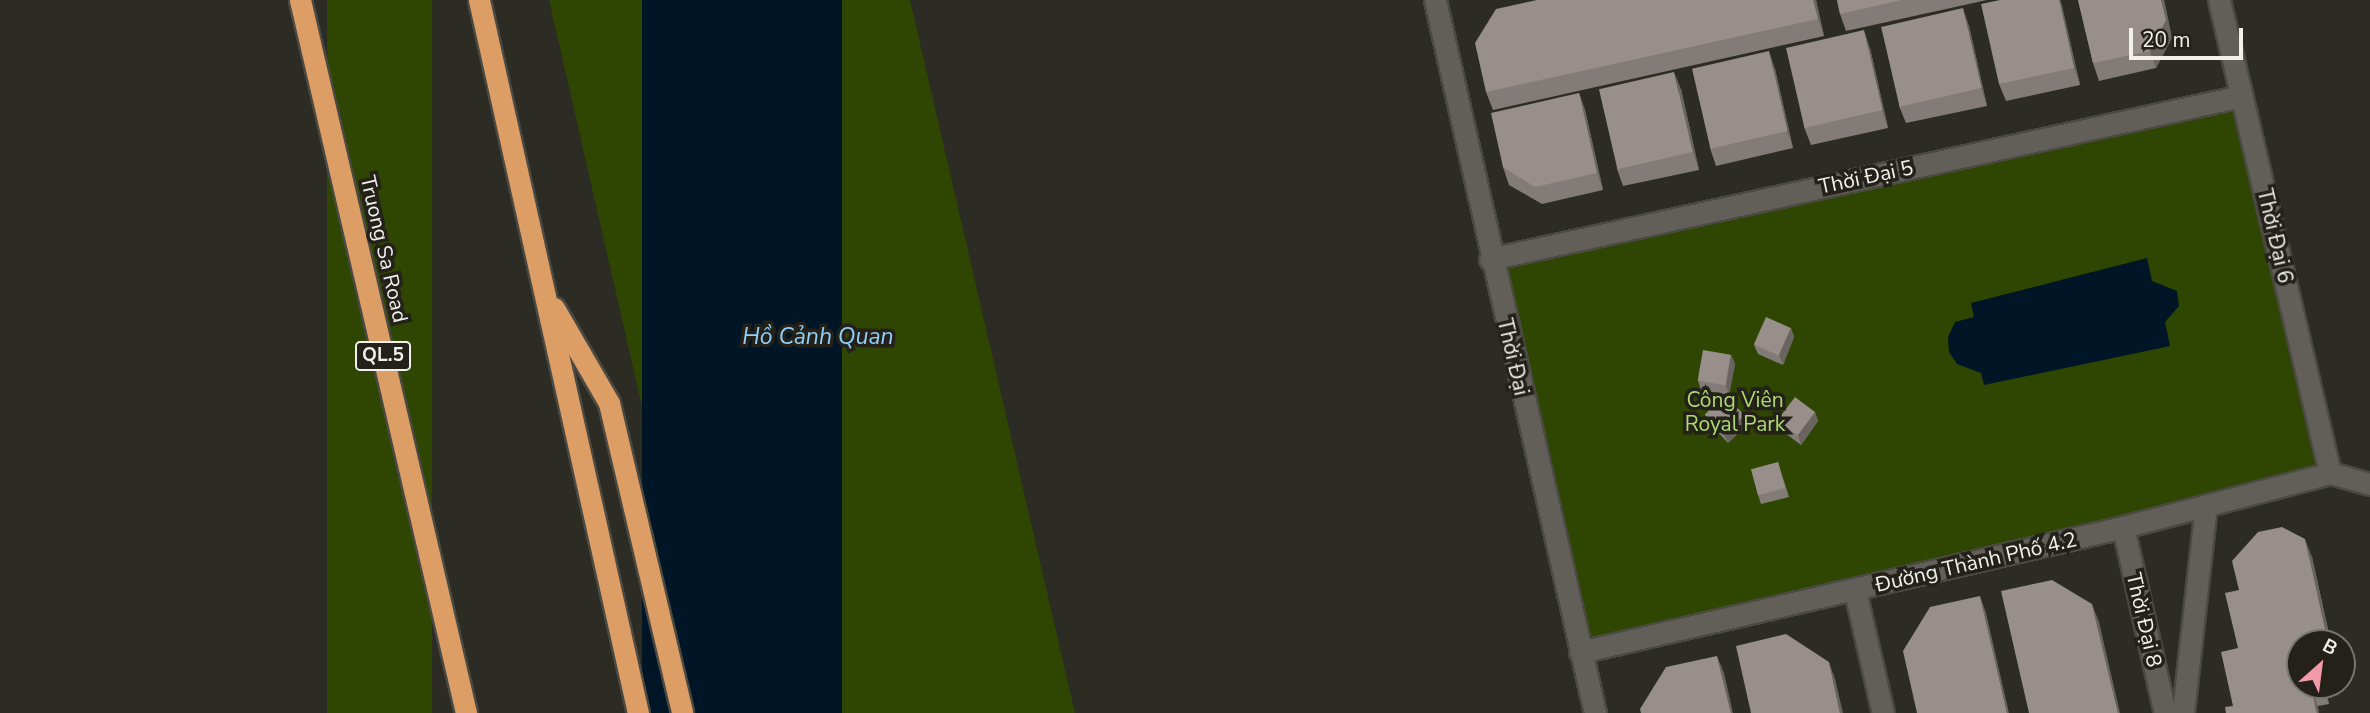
<!DOCTYPE html>
<html>
<head>
<meta charset="utf-8">
<style>
  body { margin:0 }
  #map { position:relative; width:2370px; height:713px; overflow:hidden; background:#2c2b24; font-family:"Nunito Sans",sans-serif }
  div>[style] { position:absolute }
  [style*='--x'] { left:calc(var(--x)*1px); top:calc(var(--y)*1px); width:calc(var(--w)*1px); rotate:calc(var(--a)*1deg) }
  .green>* { inset:0; background:#2f4502; transform-origin:0 0 }
  .water>* { inset:0; background:#001525; transform-origin:0 0 }
  .roads { filter:drop-shadow(2px 0 #4a4942) drop-shadow(-2px 0 #4a4942) drop-shadow(0 2px #4a4942) drop-shadow(0 -2px #4a4942) }
  .street>* { height:21px; margin:-10.5px; padding:0 10.5px; transform-origin:10.5px; border-radius:10.5px; background:#615f57 }
  .highway>* { height:21px; margin:-10.5px; padding:0 10.5px; transform-origin:10.5px; border-radius:10.5px; background:#dd9e65 }
  .wall>* { inset:0; background:#837b77 }
  .shaded-wall>* { inset:0; background:#6a6461 }
  .building>* { inset:0; background:#988f8a; transform-origin:0 0 }
  span { translate:-50% -50%; white-space:nowrap; text-align:center; line-height:1.15; -webkit-text-stroke:7px #23211a; paint-order:stroke }
  .shield-label span { padding:2px 5px; background:#23211a; border:2px solid; border-radius:5px; -webkit-text-stroke-width:0 }
  .shield-label { font-size:19px; color:#f1f0eb; font-weight:700 }
  .street-label { font-size:21px; color:#f1f0eb }
  .park-label { font-size:21px; color:#afda70 }
  .water-label { font-size:23px; color:#91cef8; font-style:italic }
  .north { position:absolute; left:2286px; top:629px; width:70px; height:70px; box-sizing:border-box; background:#23211a; border:2px solid #75746e; border-radius:50%; rotate:28deg; font-size:19px; font-weight:700; line-height:28px; text-align:center; color:#f1f0eb }
  .north::after { content:''; display:block; margin:auto; width:24px; height:32px; background:#f39aa9; clip-path:polygon(50% 0,100% 100%,50% 72%,0 100%) }
  .scale { position:absolute; left:2129px; top:28px; width:114px; height:32px; box-sizing:border-box; border:4px solid #f1f0eb; border-top:0; padding-left:9px; font-size:21px; line-height:24px; white-space:nowrap; color:#f1f0eb; -webkit-text-stroke:5px #23211a; paint-order:stroke }
</style>
</head>
<body>
<div id="map">
  <div class="green">
    <i style="left:327px;top:0;width:105px;height:731px"></i>
    <i style="clip-path:polygon(549px 0,910px 0,1075px 713px,712px 713px)"></i>
    <i style="left:2242px;top:96px;width:387px;height:769px;rotate:77deg"></i>
  </div>
  <div class="water">
    <i style="left:642px;top:0;width:200px;height:731px"></i>
    <i style="clip-path:polygon(2147px 258px,2152px 281px,2177px 291px,2179px 306px,2165px 322px,2170px 346px,1984px 385px,1981px 373px,1957px 364px,1949px 352px,1948px 337px,1955px 322px,1974px 317px,1971px 303px)"></i>
  </div>
  <div class="roads">
    <div class="street">
      <i style="--x:1435;--y:0;--w:731;--a:77.35"></i>
      <i style="--x:2219;--y:0;--w:486;--a:76.8"></i>
      <i style="--x:1490;--y:259;--w:769;--a:-12.23"></i>
      <i style="--x:2123;--y:527;--w:191;--a:77.3"></i>
      <i style="--x:1855;--y:591;--w:125;--a:77.1"></i>
      <i style="--x:1580;--y:652;--w:557;--a:-12.96"></i>
      <i style="--x:2123;--y:527;--w:214;--a:-14.6"></i>
      <i style="--x:2330;--y:473;--w:41;--a:15.4"></i>
      <i style="--x:2183;--y:713;--w:209;--a:-83.7"></i>
    </div>
    <div class="highway">
      <i style="--x:300;--y:0;--w:732;--a:76.89"></i>
      <i style="--x:479;--y:0;--w:731;--a:77.43"></i>
      <i style="--x:554;--y:308;--w:110;--a:59.9"></i>
      <i style="--x:609;--y:403;--w:318;--a:76.7"></i>
    </div>
  </div>
  <div class="wall">
    <i style="clip-path:polygon(1537px 0,1816px 0,1824px 36px,1493px 110px,1486px 92px)"></i>
    <i style="clip-path:polygon(1837px 0,1987px 0,1846px 31px,1840px 14px)"></i>
    <i style="clip-path:polygon(2000px 0,2060px 0,2080px 85px,2006px 101px,1999px 84px)"></i>
    <i style="clip-path:polygon(2078px 0,2164px 0,2172px 38px,2156px 68px,2099px 81px,2093px 63px)"></i>
    <i style="clip-path:polygon(1969px 26px,1987px 106px,1906px 123px,1899px 106px)"></i>
    <i style="clip-path:polygon(1870px 48px,1888px 128px,1811px 145px,1804px 127px)"></i>
    <i style="clip-path:polygon(1775px 69px,1793px 148px,1716px 166px,1710px 148px)"></i>
    <i style="clip-path:polygon(1681px 89px,1699px 170px,1623px 186px,1617px 169px)"></i>
    <i style="clip-path:polygon(1579px 93px,1585px 110px,1603px 190px,1542px 204px,1509px 185px,1503px 167px)"></i>
    <i style="clip-path:polygon(1791px 328px,1794px 337px,1783px 365px,1758px 354px,1754px 345px)"></i>
    <i style="clip-path:polygon(1731px 355px,1735px 364px,1729px 395px,1701px 390px,1698px 381px)"></i>
    <i style="clip-path:polygon(1815px 412px,1818px 421px,1801px 445px,1781px 430px,1778px 421px)"></i>
    <i style="clip-path:polygon(1705px 414px,1748px 424px,1728px 443px,1709px 423px)"></i>
    <i style="clip-path:polygon(1778px 462px,1789px 497px,1761px 504px,1758px 495px)"></i>
    <i style="clip-path:polygon(2312px 557px,2331px 643px,2300px 643px,2300px 685px,2325px 685px,2329px 704px,2318px 706px,2233px 706px,2238px 648px,2239px 590px)"></i>
  </div>
  <div class="shaded-wall">
    <i style="clip-path:polygon(1813px 0,1816px 0,1824px 36px,1818px 19px)"></i>
    <i style="clip-path:polygon(2059px 0,2060px 0,2062px 5px,2080px 85px,2074px 68px)"></i>
    <i style="clip-path:polygon(2161px 0,2164px 0,2172px 38px,2156px 68px,2150px 51px)"></i>
    <i style="clip-path:polygon(1963px 8px,1969px 26px,1987px 106px,1981px 88px)"></i>
    <i style="clip-path:polygon(1864px 30px,1870px 48px,1888px 128px,1882px 110px)"></i>
    <i style="clip-path:polygon(1769px 51px,1775px 69px,1793px 148px,1787px 131px)"></i>
    <i style="clip-path:polygon(1674px 72px,1681px 89px,1699px 170px,1693px 152px)"></i>
    <i style="clip-path:polygon(1579px 93px,1585px 110px,1603px 190px,1597px 173px)"></i>
    <i style="clip-path:polygon(1791px 328px,1794px 337px,1783px 365px,1779px 355px)"></i>
    <i style="clip-path:polygon(1731px 355px,1735px 364px,1729px 395px,1726px 386px)"></i>
    <i style="clip-path:polygon(1815px 412px,1818px 421px,1801px 445px,1798px 435px)"></i>
    <i style="clip-path:polygon(1744px 415px,1748px 424px,1728px 443px,1724px 434px)"></i>
    <i style="clip-path:polygon(2305px 539px,2312px 557px,2331px 643px,2325px 630px)"></i>
    <i style="clip-path:polygon(1980px 596px,1986px 613px,2009px 713px,2007px 713px)"></i>
    <i style="clip-path:polygon(2092px 604px,2099px 622px,2120px 713px,2118px 713px)"></i>
    <i style="clip-path:polygon(1717px 656px,1724px 673px,1733px 713px,1731px 713px)"></i>
    <i style="clip-path:polygon(1829px 662px,1835px 679px,1843px 713px,1840px 713px)"></i>
    <i style="clip-path:polygon(2322px 685px,2325px 685px,2329px 704px,2322px 686px)"></i>
    <i style="clip-path:polygon(2311px 689px,2318px 706px,2319px 713px,2317px 713px)"></i>
  </div>
  <div class="building">
    <i style="clip-path:polygon(1537px 0,1813px 0,1818px 19px,1486px 92px,1475px 43px,1496px 9px)"></i>
    <i style="clip-path:polygon(1837px 0,1902px 0,1840px 14px)"></i>
    <i style="clip-path:polygon(2000px 0,2059px 0,2074px 68px,1999px 84px,1981px 4px)"></i>
    <i style="clip-path:polygon(2078px 0,2161px 0,2166px 20px,2150px 51px,2093px 63px)"></i>
    <i style="left:1963px;top:8px;width:82px;height:84px;rotate:77deg"></i>
    <i style="left:1864px;top:30px;width:82px;height:80px;rotate:77deg"></i>
    <i style="left:1769px;top:51px;width:82px;height:79px;rotate:77deg"></i>
    <i style="left:1674px;top:72px;width:82px;height:77px;rotate:77deg"></i>
    <i style="clip-path:polygon(1579px 93px,1597px 173px,1535px 187px,1503px 167px,1491px 113px)"></i>
    <i style="left:1766px;top:317px;width:27px;height:30px;rotate:24deg"></i>
    <i style="left:1703px;top:350px;width:28px;height:31px;rotate:10deg"></i>
    <i style="left:1725px;top:395px;width:28px;height:28px;rotate:46deg"></i>
    <i style="left:1795px;top:397px;width:25px;height:29px;rotate:37deg"></i>
    <i style="left:1778px;top:462px;width:27px;height:28px;rotate:75deg"></i>
    <i style="clip-path:polygon(2282px 527px,2305px 539px,2325px 630px,2311px 633px,2313px 643px,2300px 643px,2300px 685px,2322px 685px,2322px 686px,2311px 689px,2317px 713px,2226px 713px,2225px 707px,2233px 706px,2221px 652px,2238px 648px,2225px 593px,2239px 590px,2232px 561px,2258px 532px)"></i>
    <i style="clip-path:polygon(2052px 580px,2092px 604px,2118px 713px,2029px 713px,2001px 591px)"></i>
    <i style="clip-path:polygon(1980px 596px,2007px 713px,1917px 713px,1903px 651px,1930px 607px)"></i>
    <i style="clip-path:polygon(1786px 634px,1829px 662px,1840px 713px,1751px 713px,1736px 646px)"></i>
    <i style="clip-path:polygon(1717px 656px,1731px 713px,1641px 713px,1640px 709px,1666px 667px)"></i>
  </div>
  <div class="shield-label">
    <span style="left:383px;top:356px">QL.5</span>
  </div>
  <div class="street-label">
    <span style="left:1866px;top:177px;rotate:-12deg">Thời Đại 5</span>
    <span style="left:2275px;top:236px;rotate:77deg">Thời Đại 6</span>
    <span style="left:384px;top:249px;rotate:77deg">Truong Sa Road</span>
    <span style="left:1513px;top:357px;rotate:77deg">Thời Đại</span>
    <span style="left:1976px;top:562px;rotate:-13deg">Đường Thành Phố 4.2</span>
    <span style="left:2144px;top:620px;rotate:77deg">Thời Đại 8</span>
  </div>
  <div class="park-label">
    <span style="left:1735px;top:412px">Công Viên<br>Royal Park</span>
  </div>
  <div class="water-label">
    <span style="left:818px;top:337px">Hồ Cảnh Quan</span>
  </div>
  <div class="north">B</div>
  <div class="scale">20 m</div>
</div>
</body>
</html>
